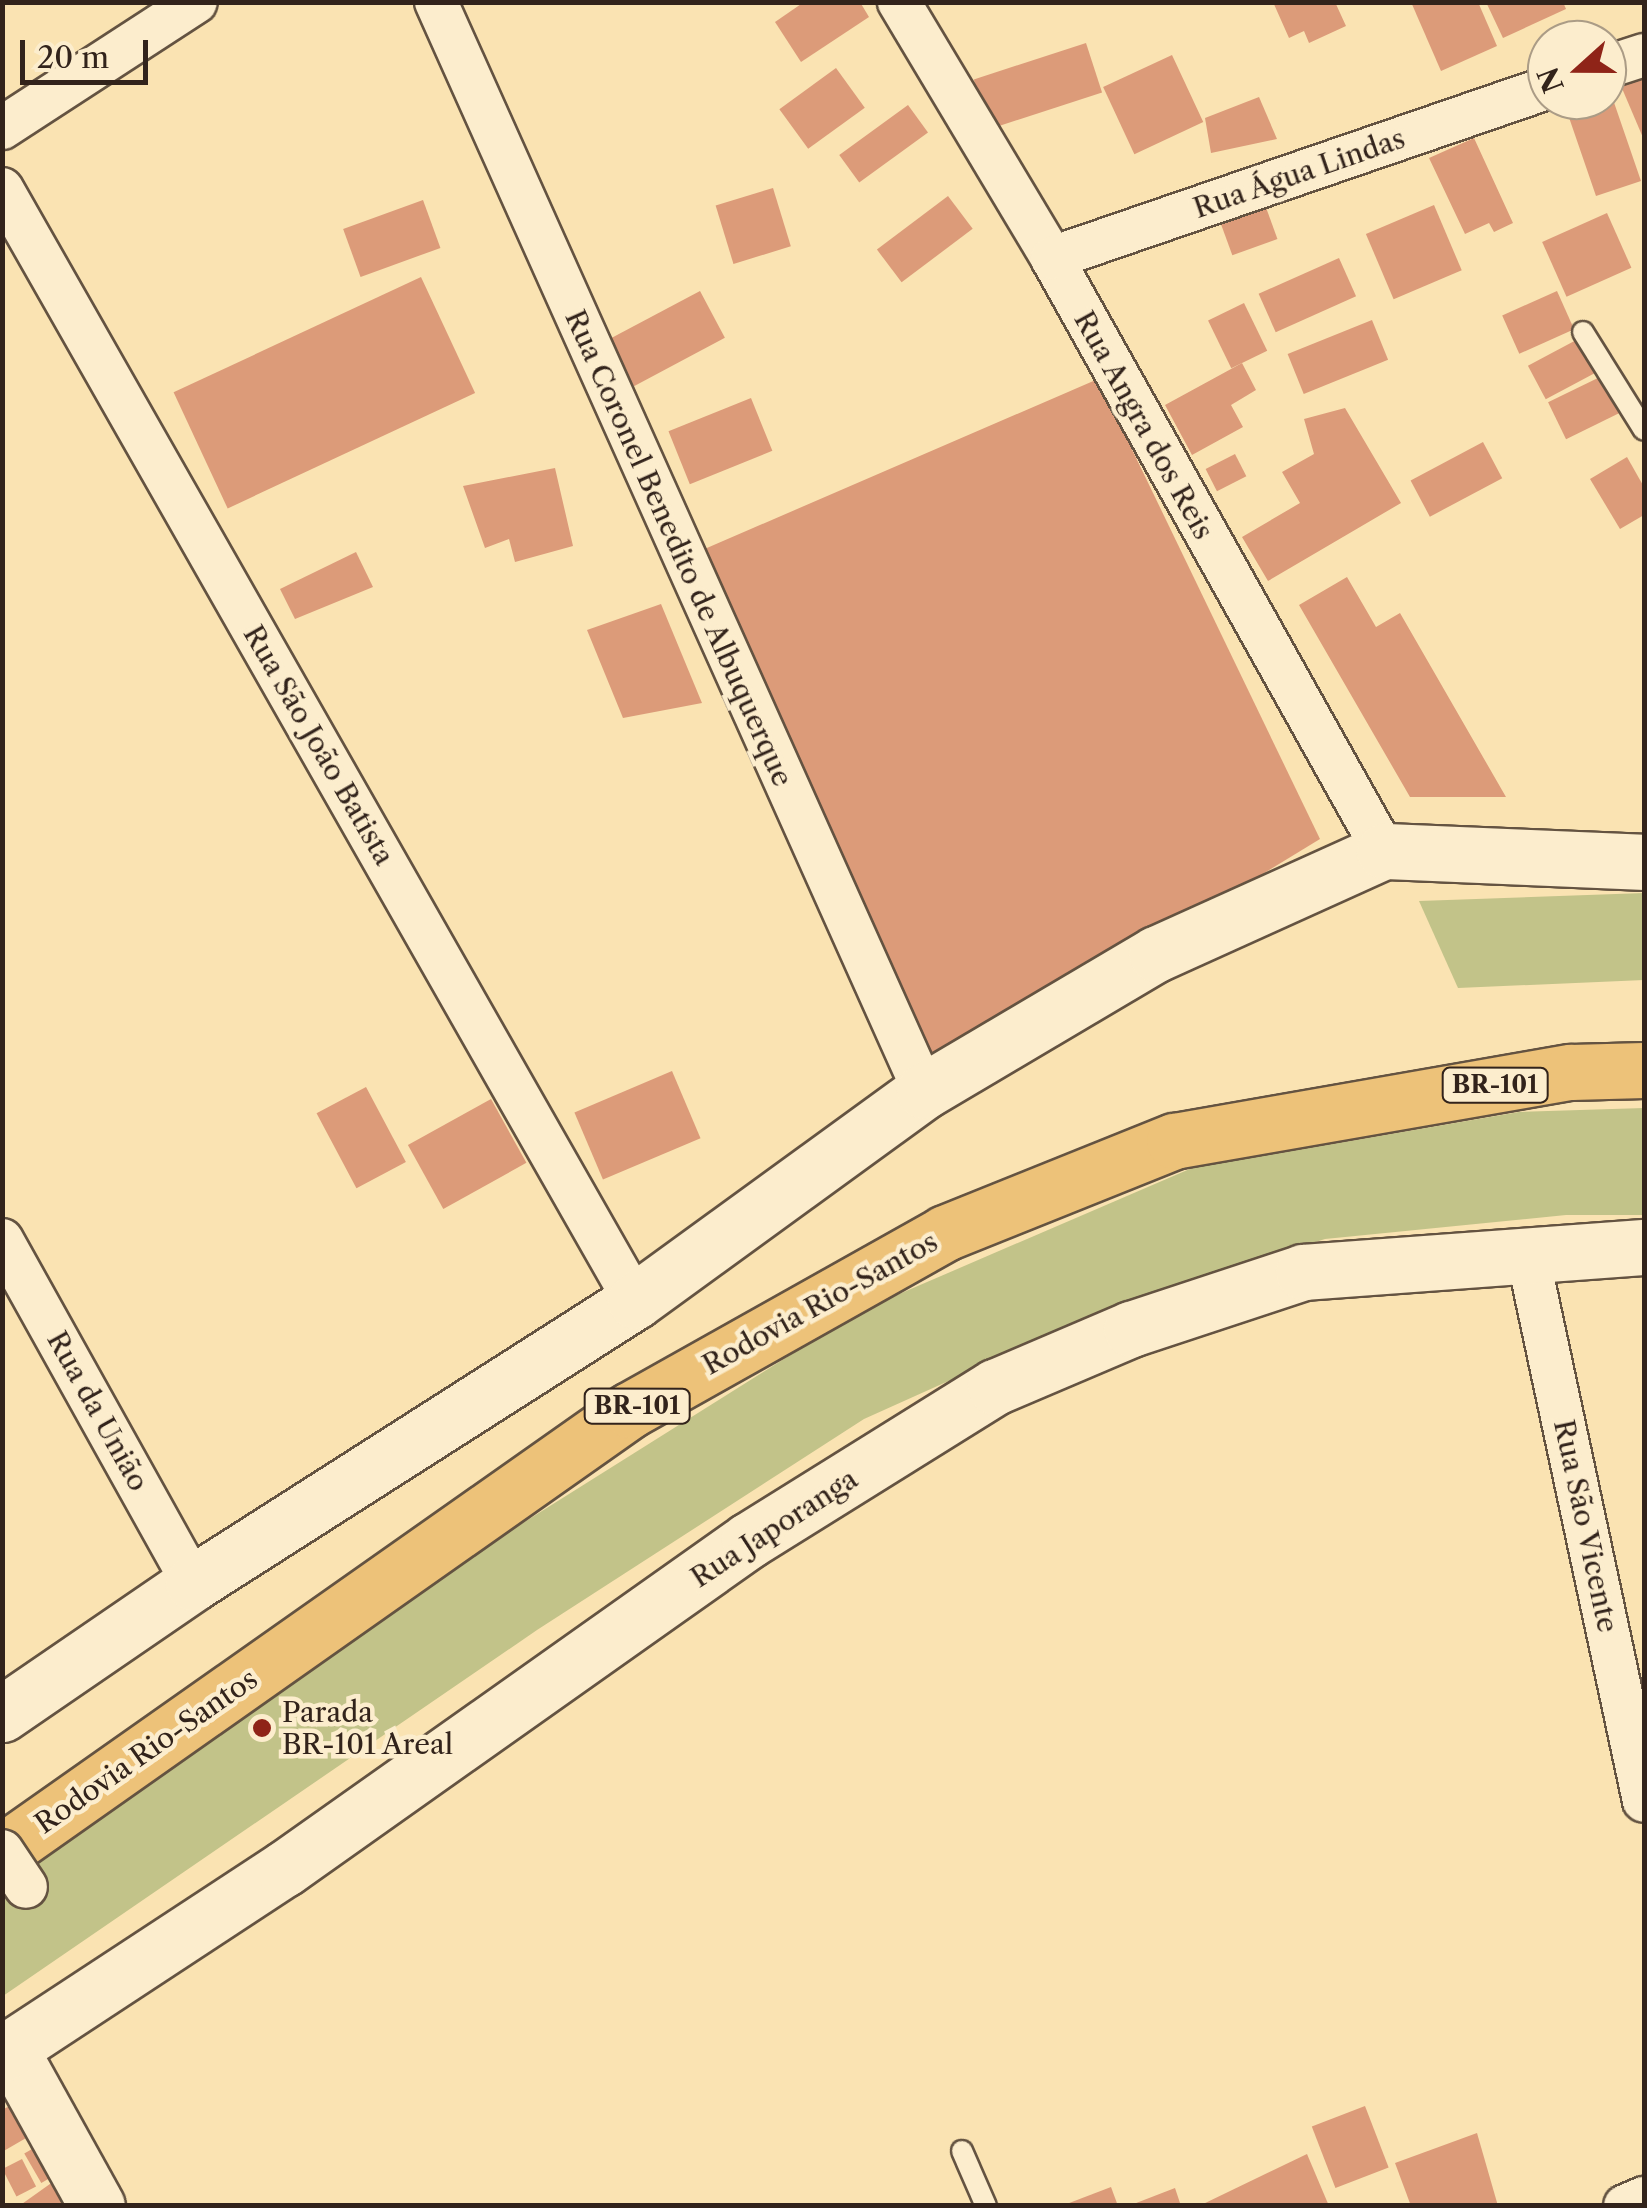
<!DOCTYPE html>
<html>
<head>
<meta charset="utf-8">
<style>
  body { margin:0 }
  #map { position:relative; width:1647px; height:2208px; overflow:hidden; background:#fae3b2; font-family:"Libre Caslon Text",serif }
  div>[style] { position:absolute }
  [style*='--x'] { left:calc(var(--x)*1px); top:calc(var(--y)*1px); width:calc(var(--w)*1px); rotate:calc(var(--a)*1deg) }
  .green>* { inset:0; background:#c2c389 }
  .building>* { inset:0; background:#dc9b79; transform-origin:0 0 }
  .roads { filter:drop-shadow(2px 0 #645341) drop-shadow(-2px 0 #645341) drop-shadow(0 2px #645341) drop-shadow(0 -2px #645341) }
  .lane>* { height:20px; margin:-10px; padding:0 10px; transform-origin:10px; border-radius:10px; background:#fcedcd }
  .street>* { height:42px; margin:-21px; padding:0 21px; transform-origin:21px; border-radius:21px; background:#fcedcd }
  .secondary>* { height:55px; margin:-27.5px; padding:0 27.5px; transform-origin:27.5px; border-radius:27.5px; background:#fcedcd }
  .highway>* { height:55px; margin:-27.5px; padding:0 27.5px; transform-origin:27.5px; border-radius:27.5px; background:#edc279 }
  .bridges { filter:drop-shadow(2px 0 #645341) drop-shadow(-2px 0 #645341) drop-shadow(0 2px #645341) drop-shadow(0 -2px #645341) }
  .street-bridge>* { height:42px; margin:-21px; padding:0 21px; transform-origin:21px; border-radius:21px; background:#fcedcd }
  .dots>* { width:28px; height:28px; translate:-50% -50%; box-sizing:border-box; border:5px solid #fcedcd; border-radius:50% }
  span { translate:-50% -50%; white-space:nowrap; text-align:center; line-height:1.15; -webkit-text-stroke:9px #fcedcd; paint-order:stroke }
  .shield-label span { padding:2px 8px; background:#fcedcd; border:2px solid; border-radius:8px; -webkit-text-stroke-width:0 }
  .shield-label { font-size:25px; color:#32231b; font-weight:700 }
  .street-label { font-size:28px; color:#32231b }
  .poi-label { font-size:28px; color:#32231b }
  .left { translate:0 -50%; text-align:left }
  .frame { position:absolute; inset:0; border:5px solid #32231b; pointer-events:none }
  .north { position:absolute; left:1527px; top:20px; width:100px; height:100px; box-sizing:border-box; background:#fcedcd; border:2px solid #ab9c86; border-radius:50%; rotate:249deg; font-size:28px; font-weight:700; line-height:40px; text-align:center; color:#32231b }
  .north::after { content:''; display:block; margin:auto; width:35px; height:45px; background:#8f2418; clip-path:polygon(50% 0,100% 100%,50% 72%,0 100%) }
  .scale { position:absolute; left:20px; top:40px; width:128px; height:45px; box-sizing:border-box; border:5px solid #32231b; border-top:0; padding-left:12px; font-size:30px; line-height:35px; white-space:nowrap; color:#32231b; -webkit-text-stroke:8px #fcedcd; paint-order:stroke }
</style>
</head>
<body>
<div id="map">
  <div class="green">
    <i style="clip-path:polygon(1644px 893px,1644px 980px,1458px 988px,1419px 901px)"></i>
    <i style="clip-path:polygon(1644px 1108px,1644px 1215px,1566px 1215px,1325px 1239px,1120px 1304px,864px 1419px,537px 1630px,3px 1996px,2px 1888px,491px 1543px,862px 1310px,1192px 1168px,1519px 1112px)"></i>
  </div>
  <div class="building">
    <i style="clip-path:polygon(804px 2px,860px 2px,869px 17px,801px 62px,775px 22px)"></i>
    <i style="clip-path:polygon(1273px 2px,1335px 2px,1346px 26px,1309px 43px,1304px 31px,1289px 38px)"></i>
    <i style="clip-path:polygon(1411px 2px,1478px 2px,1497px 46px,1441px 71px)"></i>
    <i style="clip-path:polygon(1486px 2px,1563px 2px,1566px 9px,1503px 38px)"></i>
    <i style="left:1086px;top:43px;width:52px;height:118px;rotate:72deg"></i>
    <i style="left:1172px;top:55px;width:74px;height:76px;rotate:65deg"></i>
    <i style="left:836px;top:68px;width:49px;height:70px;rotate:54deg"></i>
    <i style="clip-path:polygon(1644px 75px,1644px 140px,1621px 86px)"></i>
    <i style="clip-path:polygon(1608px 85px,1641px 181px,1596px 196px,1563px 100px,1607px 100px)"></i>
    <i style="clip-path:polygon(1259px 97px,1277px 139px,1211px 153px,1205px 118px)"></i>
    <i style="left:908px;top:105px;width:34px;height:85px;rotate:54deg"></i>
    <i style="clip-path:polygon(1474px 138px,1513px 223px,1494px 232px,1489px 223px,1465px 234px,1429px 158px)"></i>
    <i style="left:773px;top:188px;width:61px;height:60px;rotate:73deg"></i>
    <i style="left:1260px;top:191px;width:51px;height:48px;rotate:70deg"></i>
    <i style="left:948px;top:196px;width:41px;height:89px;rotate:53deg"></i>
    <i style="left:423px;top:200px;width:51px;height:85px;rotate:70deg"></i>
    <i style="left:1434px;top:205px;width:71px;height:74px;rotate:67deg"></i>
    <i style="left:1607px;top:213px;width:60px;height:71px;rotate:66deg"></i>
    <i style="left:1339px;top:258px;width:42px;height:88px;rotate:66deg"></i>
    <i style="left:421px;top:277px;width:128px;height:273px;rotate:65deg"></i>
    <i style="left:700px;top:291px;width:53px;height:103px;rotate:62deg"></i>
    <i style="left:1557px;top:291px;width:42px;height:60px;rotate:66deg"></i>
    <i style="left:1244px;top:303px;width:53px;height:40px;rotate:64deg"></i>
    <i style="left:1372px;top:320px;width:43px;height:91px;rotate:68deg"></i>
    <i style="left:1580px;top:338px;width:38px;height:59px;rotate:62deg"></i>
    <i style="clip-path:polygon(1242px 363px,1256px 390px,1231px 405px,1243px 427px,1192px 455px,1165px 405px)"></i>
    <i style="left:1602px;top:376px;width:41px;height:60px;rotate:64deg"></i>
    <i style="clip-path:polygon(1098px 379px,1320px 839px,926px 1079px,693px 554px)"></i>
    <i style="left:751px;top:398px;width:57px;height:89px;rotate:68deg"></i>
    <i style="clip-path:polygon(1345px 408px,1401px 503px,1268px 581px,1242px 537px,1300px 503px,1282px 472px,1314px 454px,1304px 419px)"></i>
    <i style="left:1483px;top:442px;width:41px;height:82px;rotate:62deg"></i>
    <i style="left:1235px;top:454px;width:25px;height:33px;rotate:63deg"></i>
    <i style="clip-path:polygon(1627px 457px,1644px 487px,1644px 515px,1620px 529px,1590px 479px)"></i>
    <i style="clip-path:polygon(555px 468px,573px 546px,515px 562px,509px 539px,485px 548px,463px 486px)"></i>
    <i style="clip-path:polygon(356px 552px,373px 587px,295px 619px,280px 589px)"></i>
    <i style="clip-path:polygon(1347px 577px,1376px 627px,1400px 613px,1506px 797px,1410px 797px,1299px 605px)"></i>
    <i style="clip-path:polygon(661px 604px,702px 703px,623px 718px,587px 630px)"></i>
    <i style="left:672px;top:1071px;width:73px;height:106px;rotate:67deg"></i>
    <i style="left:366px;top:1087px;width:85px;height:56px;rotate:62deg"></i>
    <i style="left:491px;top:1099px;width:73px;height:95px;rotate:61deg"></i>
    <i style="clip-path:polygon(15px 2103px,33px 2134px,2px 2152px,2px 2110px)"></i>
    <i style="left:1365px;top:2106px;width:66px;height:57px;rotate:69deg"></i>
    <i style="clip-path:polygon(1477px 2133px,1498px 2206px,1411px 2206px,1395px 2163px)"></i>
    <i style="left:39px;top:2145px;width:34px;height:17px;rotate:60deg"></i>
    <i style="clip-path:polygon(1307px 2154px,1329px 2206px,1199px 2206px)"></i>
    <i style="left:22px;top:2159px;width:31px;height:22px;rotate:63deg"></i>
    <i style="clip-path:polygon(64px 2174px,74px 2206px,19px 2206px)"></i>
    <i style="clip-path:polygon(1111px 2187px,1118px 2206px,1064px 2206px,1064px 2205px)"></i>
    <i style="clip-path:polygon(1175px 2188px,1181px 2206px,1131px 2206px,1131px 2205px)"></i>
  </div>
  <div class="roads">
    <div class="lane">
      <i style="--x:1583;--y:332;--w:115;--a:58.1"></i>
      <i style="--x:962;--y:2151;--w:60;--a:66.4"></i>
    </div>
    <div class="street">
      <i style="--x:436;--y:2;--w:1193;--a:65.86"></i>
      <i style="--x:899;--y:2;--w:298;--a:59.1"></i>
      <i style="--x:1052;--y:258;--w:680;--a:60.76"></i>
      <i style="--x:1607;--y:67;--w:39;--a:-18"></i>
      <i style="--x:2;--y:128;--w:231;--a:-33"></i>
      <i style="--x:2;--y:189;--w:1280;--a:60.35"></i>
      <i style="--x:1052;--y:258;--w:523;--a:-18.95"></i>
      <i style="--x:2;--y:1240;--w:393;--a:60.9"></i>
      <i style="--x:1527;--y:1252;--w:561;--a:77.97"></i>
      <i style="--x:1625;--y:2206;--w:21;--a:-23"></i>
    </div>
    <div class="secondary">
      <i style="--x:2;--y:1714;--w:232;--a:-34.4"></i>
      <i style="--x:193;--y:1583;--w:524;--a:-32.54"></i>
      <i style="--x:635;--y:1301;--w:357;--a:-36"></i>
      <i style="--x:924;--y:1091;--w:269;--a:-30.6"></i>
      <i style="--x:1156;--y:954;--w:250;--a:-24.3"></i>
      <i style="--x:1384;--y:851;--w:260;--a:2.4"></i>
      <i style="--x:10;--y:2049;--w:179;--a:61"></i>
      <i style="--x:2;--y:2054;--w:337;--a:-33.3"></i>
      <i style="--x:284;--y:1869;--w:570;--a:-35.28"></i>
      <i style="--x:749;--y:1540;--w:290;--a:-31.9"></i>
      <i style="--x:995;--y:1387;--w:148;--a:-23.1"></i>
      <i style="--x:1131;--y:1329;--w:181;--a:-18.3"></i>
      <i style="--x:1303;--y:1272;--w:342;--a:-4.2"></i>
    </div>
    <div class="highway">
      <i style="--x:2;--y:1852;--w:768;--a:-35.14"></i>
      <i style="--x:630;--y:1410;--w:361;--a:-29.3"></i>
      <i style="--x:945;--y:1233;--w:247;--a:-21.9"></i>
      <i style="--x:1174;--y:1141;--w:403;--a:-9.9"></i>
      <i style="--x:1571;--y:1072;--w:73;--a:-1.6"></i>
    </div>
  </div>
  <div class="bridges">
    <div class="street-bridge">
      <i style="--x:2;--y:1851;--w:43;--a:56.3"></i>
    </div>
  </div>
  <div class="dots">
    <i style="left:262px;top:1728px;background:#8f2418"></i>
  </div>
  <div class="shield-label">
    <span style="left:1495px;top:1085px">BR-101</span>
    <span style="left:637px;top:1406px">BR-101</span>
  </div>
  <div class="street-label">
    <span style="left:1299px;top:173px;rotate:-19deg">Rua Água Lindas</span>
    <span style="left:1144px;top:425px;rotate:61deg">Rua Angra dos Reis</span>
    <span style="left:679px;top:548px;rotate:66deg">Rua Coronel Benedito de Albuquerque</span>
    <span style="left:319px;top:745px;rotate:60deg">Rua São João Batista</span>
    <span style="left:820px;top:1303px;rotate:-29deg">Rodovia Rio-Santos</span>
    <span style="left:98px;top:1411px;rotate:61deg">Rua da União</span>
    <span style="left:1586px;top:1526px;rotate:78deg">Rua São Vicente</span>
    <span style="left:774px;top:1528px;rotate:-33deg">Rua Japoranga</span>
    <span style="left:146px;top:1751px;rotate:-35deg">Rodovia Rio-Santos</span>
  </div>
  <div class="poi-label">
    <span class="left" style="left:282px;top:1728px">Parada<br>BR-101 Areal</span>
  </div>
  <div class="frame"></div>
  <div class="north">N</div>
  <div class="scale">20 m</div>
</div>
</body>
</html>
